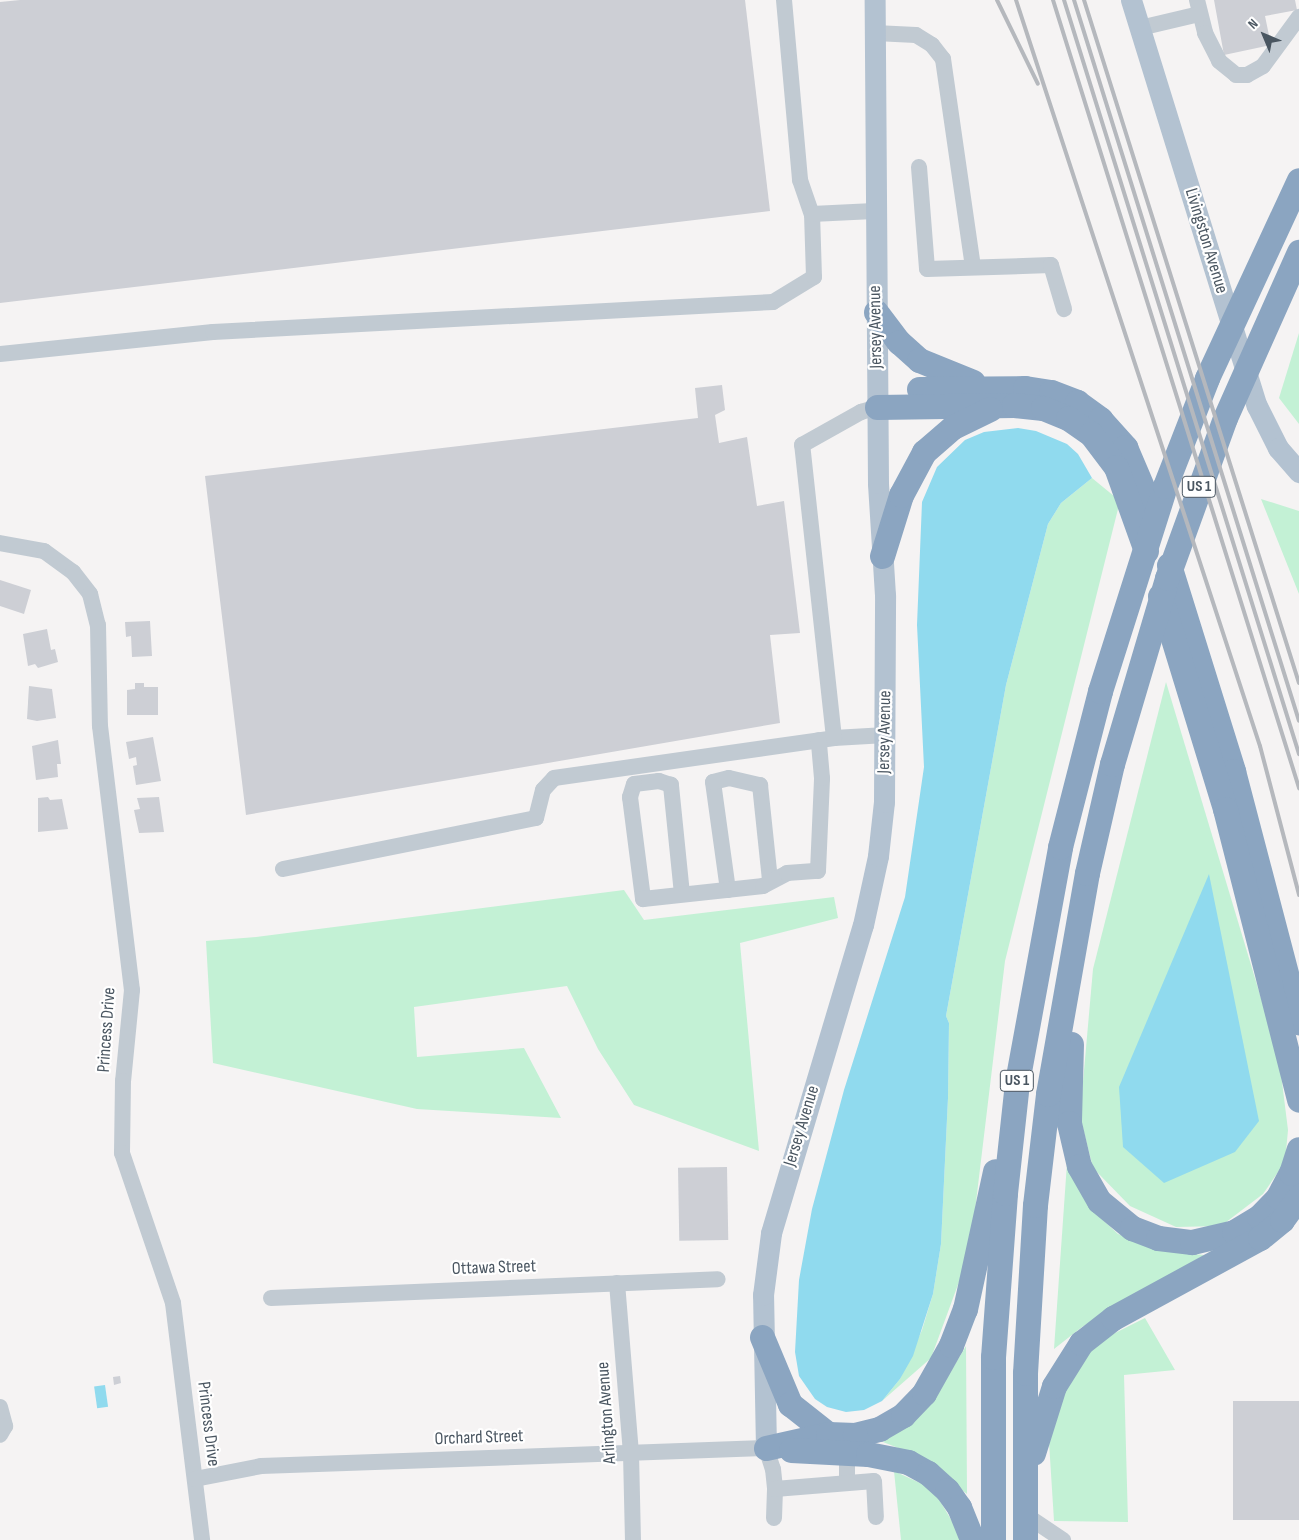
<!DOCTYPE html>
<html>
<head>
<meta charset="utf-8">
<style>
  body { margin:0 }
  #map { position:relative; width:1299px; height:1540px; overflow:hidden; background:#f5f3f3; font-family:"Sofia Sans Condensed",sans-serif }
  div>[style] { position:absolute }
  [style*='--x'] { left:calc(var(--x)*1px); top:calc(var(--y)*1px); width:calc(var(--w)*1px); rotate:calc(var(--a)*1deg) }
  .green>* { inset:0; background:#c3f1d5 }
  .water>* { inset:0; background:#90daee; transform-origin:0 0 }
  .building>* { inset:0; background:#cdcfd5; transform-origin:0 0 }
  .minor>* { height:16px; margin:-8px; padding:0 8px; transform-origin:8px; border-radius:8px; background:#c1cad2 }
  .major>* { height:21px; margin:-10.5px; padding:0 10.5px; transform-origin:10.5px; border-radius:10.5px; background:#b3c2d1 }
  .highway>* { height:25px; margin:-12.5px; padding:0 12.5px; transform-origin:12.5px; border-radius:12.5px; background:#8ba5c1 }
  .rail>* { height:4px; margin:-2px; padding:0 2px; transform-origin:2px; border-radius:2px; background:#b5b8bd }
  span { translate:-50% -50%; white-space:nowrap; text-align:center; line-height:1.15; -webkit-text-stroke:4.5px #fff; paint-order:stroke }
  .shield-label span { padding:1px 4px; background:#fff; border:1px solid; border-radius:4px; -webkit-text-stroke-width:0 }
  .shield-label { font-size:16px; color:#4a5661; font-weight:700 }
  .street-label { font-size:18px; color:#4a5661 }
  .north { position:absolute; left:1239px; top:10px; width:50px; height:50px; -webkit-text-stroke:4px #fff; paint-order:stroke; rotate:315deg; font-size:14px; font-weight:700; line-height:20px; text-align:center; color:#4a5661 }
  .north::after { content:''; display:block; margin:auto; width:18px; height:22px; background:#4a5661; clip-path:polygon(50% 0,100% 100%,50% 72%,0 100%) }
</style>
</head>
<body>
<div id="map">
  <div class="green">
    <i style="clip-path:polygon(1299px 333px,1299px 424px,1279px 398px)"></i>
    <i style="clip-path:polygon(1092px 478px,1120px 501px,1005px 961px,970px 1252px,931px 1358px,882px 1401px,900px 1379px,922px 1330px,933px 1294px,941px 1244px,948px 1098px,949px 1023px,946px 1016px,1006px 685px,1048px 524px,1061px 503px)"></i>
    <i style="clip-path:polygon(1261px 499px,1299px 511px,1299px 594px)"></i>
    <i style="clip-path:polygon(1166px 682px,1279px 1058px,1288px 1130px,1285px 1162px,1263px 1194px,1221px 1226px,1176px 1227px,1130px 1206px,1093px 1168px,1080px 1116px,1093px 969px)"></i>
    <i style="clip-path:polygon(624px 890px,644px 920px,834px 897px,838px 918px,740px 943px,759px 1151px,634px 1105px,598px 1049px,567px 986px,414px 1007px,417px 1057px,524px 1048px,561px 1118px,417px 1109px,213px 1063px,206px 941px,256px 937px)"></i>
    <i style="clip-path:polygon(1067px 1163px,1088px 1206px,1118px 1234px,1164px 1251px,1204px 1255px,1082px 1327px,1054px 1349px)"></i>
    <i style="clip-path:polygon(1145px 1318px,1175px 1370px,1124px 1375px,1128px 1522px,1054px 1521px,1049px 1442px,1065px 1382px,1097px 1342px)"></i>
    <i style="clip-path:polygon(966px 1346px,967px 1494px,916px 1455px,883px 1442px,934px 1399px)"></i>
    <i style="clip-path:polygon(894px 1471px,933px 1489px,963px 1540px,901px 1540px)"></i>
  </div>
  <div class="water">
    <i style="clip-path:polygon(1018px 428px,1036px 431px,1067px 444px,1078px 454px,1092px 478px,1061px 503px,1048px 524px,1006px 685px,946px 1016px,949px 1023px,948px 1098px,941px 1244px,933px 1294px,913px 1356px,900px 1379px,882px 1401px,864px 1410px,846px 1412px,827px 1407px,815px 1399px,799px 1376px,795px 1352px,799px 1280px,812px 1209px,844px 1090px,905px 897px,924px 767px,917px 625px,922px 502px,937px 467px,965px 440px,984px 432px)"></i>
    <i style="clip-path:polygon(1209px 874px,1259px 1121px,1235px 1152px,1164px 1183px,1123px 1147px,1119px 1087px)"></i>
    <i style="left:105px;top:1385px;width:22px;height:11px;rotate:82deg"></i>
  </div>
  <div class="building">
    <i style="clip-path:polygon(20px 0,745px 0,770px 211px,0 303px,0 2px)"></i>
    <i style="clip-path:polygon(1214px 0,1295px 0,1297px 10px,1265px 16px,1271px 45px,1224px 55px)"></i>
    <i style="clip-path:polygon(722px 385px,725px 410px,715px 415px,719px 443px,747px 437px,757px 506px,784px 501px,800px 633px,770px 635px,780px 723px,246px 815px,205px 476px,698px 418px,695px 388px)"></i>
    <i style="clip-path:polygon(0 580px,31px 590px,24px 614px,0 606px)"></i>
    <i style="clip-path:polygon(150px 621px,152px 656px,132px 657px,131px 636px,126px 637px,125px 622px)"></i>
    <i style="clip-path:polygon(47px 629px,51px 650px,55px 649px,58px 662px,38px 668px,35px 664px,28px 666px,23px 634px)"></i>
    <i style="clip-path:polygon(135px 683px,144px 683px,144px 687px,158px 687px,158px 715px,127px 715px,127px 690px,135px 689px)"></i>
    <i style="clip-path:polygon(29px 686px,52px 689px,56px 718px,37px 721px,27px 719px)"></i>
    <i style="clip-path:polygon(153px 737px,161px 781px,136px 785px,133px 766px,137px 765px,136px 757px,129px 759px,126px 742px)"></i>
    <i style="clip-path:polygon(58px 740px,61px 764px,57px 764px,58px 777px,36px 780px,32px 746px)"></i>
    <i style="clip-path:polygon(48px 797px,50px 800px,62px 799px,68px 829px,38px 832px,38px 798px)"></i>
    <i style="clip-path:polygon(159px 797px,164px 832px,139px 833px,134px 810px,140px 809px,137px 798px)"></i>
    <i style="left:727px;top:1167px;width:73px;height:49px;rotate:89deg"></i>
    <i style="clip-path:polygon(120px 1376px,121px 1383px,114px 1385px,113px 1377px)"></i>
    <i style="left:1299px;top:1401px;width:119px;height:66px;rotate:90deg"></i>
  </div>
  <div class="minor">
    <i style="--x:784;--y:0;--w:181;--a:84.9"></i>
    <i style="--x:800;--y:180;--w:36;--a:71"></i>
    <i style="--x:1197;--y:0;--w:34;--a:76"></i>
    <i style="--x:1205;--y:33;--w:31;--a:63"></i>
    <i style="--x:1219;--y:61;--w:22;--a:39"></i>
    <i style="--x:1236;--y:75;--w:11;--a:0"></i>
    <i style="--x:1247;--y:75;--w:18;--a:-29"></i>
    <i style="--x:1263;--y:66;--w:61;--a:-53.7"></i>
    <i style="--x:1140;--y:28;--w:61;--a:-13.3"></i>
    <i style="--x:875;--y:33;--w:41;--a:2.8"></i>
    <i style="--x:916;--y:35;--w:19;--a:32"></i>
    <i style="--x:932;--y:45;--w:18;--a:52"></i>
    <i style="--x:943;--y:59;--w:209;--a:81.8"></i>
    <i style="--x:919;--y:167;--w:102;--a:85.5"></i>
    <i style="--x:927;--y:269;--w:124;--a:-1.8"></i>
    <i style="--x:1051;--y:265;--w:46;--a:73.5"></i>
    <i style="--x:0;--y:354;--w:214;--a:-5.9"></i>
    <i style="--x:213;--y:332;--w:561;--a:-3.07"></i>
    <i style="--x:773;--y:302;--w:48;--a:-31.4"></i>
    <i style="--x:814;--y:277;--w:63;--a:-91.8"></i>
    <i style="--x:812;--y:214;--w:62;--a:-2.8"></i>
    <i style="--x:0;--y:543;--w:45;--a:10.3"></i>
    <i style="--x:44;--y:551;--w:36;--a:36"></i>
    <i style="--x:73;--y:572;--w:28;--a:52"></i>
    <i style="--x:90;--y:594;--w:32;--a:76"></i>
    <i style="--x:98;--y:625;--w:101;--a:88.9"></i>
    <i style="--x:100;--y:726;--w:266;--a:83.1"></i>
    <i style="--x:132;--y:990;--w:91;--a:95.6"></i>
    <i style="--x:123;--y:1081;--w:72;--a:90.8"></i>
    <i style="--x:122;--y:1153;--w:158;--a:71.2"></i>
    <i style="--x:173;--y:1303;--w:239;--a:83"></i>
    <i style="--x:834;--y:738;--w:52;--a:-3.3"></i>
    <i style="--x:283;--y:869;--w:258;--a:-11.4"></i>
    <i style="--x:536;--y:818;--w:29;--a:-76"></i>
    <i style="--x:543;--y:790;--w:16;--a:-47"></i>
    <i style="--x:554;--y:778;--w:283;--a:-8.1"></i>
    <i style="--x:834;--y:738;--w:295;--a:-96.2"></i>
    <i style="--x:802;--y:445;--w:68;--a:-29.2"></i>
    <i style="--x:861;--y:412;--w:17;--a:-17"></i>
    <i style="--x:728;--y:890;--w:109;--a:-97.9"></i>
    <i style="--x:713;--y:782;--w:16;--a:-14"></i>
    <i style="--x:729;--y:778;--w:32;--a:13"></i>
    <i style="--x:760;--y:785;--w:96;--a:84"></i>
    <i style="--x:682;--y:894;--w:110;--a:-95.8"></i>
    <i style="--x:671;--y:785;--w:13;--a:-162"></i>
    <i style="--x:659;--y:781;--w:25;--a:173"></i>
    <i style="--x:634;--y:784;--w:14;--a:107"></i>
    <i style="--x:630;--y:797;--w:103;--a:82.7"></i>
    <i style="--x:643;--y:899;--w:121;--a:-6.2"></i>
    <i style="--x:763;--y:886;--w:27;--a:-28"></i>
    <i style="--x:787;--y:873;--w:31;--a:-4"></i>
    <i style="--x:818;--y:871;--w:93;--a:-87.5"></i>
    <i style="--x:822;--y:778;--w:38;--a:-95"></i>
    <i style="--x:617;--y:1283;--w:171;--a:85.3"></i>
    <i style="--x:631;--y:1453;--w:87;--a:88.7"></i>
    <i style="--x:271;--y:1298;--w:447;--a:-2.4"></i>
    <i style="--x:0;--y:1407;--w:20;--a:75"></i>
    <i style="--x:5;--y:1426;--w:10;--a:119"></i>
    <i style="--x:195;--y:1479;--w:67;--a:-11.1"></i>
    <i style="--x:261;--y:1466;--w:505;--a:-2.04"></i>
    <i style="--x:766;--y:1448;--w:22;--a:72"></i>
    <i style="--x:773;--y:1469;--w:20;--a:84"></i>
    <i style="--x:847;--y:1483;--w:30;--a:-90"></i>
    <i style="--x:1024;--y:1514;--w:47;--a:33.7"></i>
    <i style="--x:774;--y:1518;--w:29;--a:-88"></i>
    <i style="--x:775;--y:1489;--w:99;--a:-4.6"></i>
    <i style="--x:874;--y:1481;--w:36;--a:87"></i>
  </div>
  <div class="major">
    <i style="--x:1131;--y:0;--w:425;--a:72.8"></i>
    <i style="--x:1257;--y:406;--w:47;--a:63.4"></i>
    <i style="--x:1278;--y:448;--w:32;--a:49"></i>
    <i style="--x:766;--y:1448;--w:153;--a:-91.1"></i>
    <i style="--x:763;--y:1295;--w:63;--a:-82.6"></i>
    <i style="--x:771;--y:1233;--w:321;--a:-73.4"></i>
    <i style="--x:863;--y:925;--w:71;--a:-77.7"></i>
    <i style="--x:878;--y:856;--w:54;--a:-83.7"></i>
    <i style="--x:884;--y:802;--w:207;--a:-89.7"></i>
    <i style="--x:885;--y:595;--w:112;--a:-93.6"></i>
    <i style="--x:878;--y:483;--w:483;--a:-90.4"></i>
  </div>
  <div class="highway">
    <i style="--x:876;--y:312;--w:38;--a:53"></i>
    <i style="--x:899;--y:342;--w:27;--a:42"></i>
    <i style="--x:919;--y:360;--w:58;--a:22.2"></i>
    <i style="--x:919;--y:389;--w:106;--a:-0.5"></i>
    <i style="--x:1025;--y:388;--w:26;--a:9"></i>
    <i style="--x:1051;--y:392;--w:28;--a:21"></i>
    <i style="--x:1077;--y:402;--w:29;--a:36"></i>
    <i style="--x:1100;--y:419;--w:38;--a:48"></i>
    <i style="--x:1125;--y:447;--w:59;--a:66.9"></i>
    <i style="--x:877;--y:407;--w:137;--a:-0.8"></i>
    <i style="--x:1014;--y:405;--w:29;--a:6"></i>
    <i style="--x:1043;--y:408;--w:27;--a:22"></i>
    <i style="--x:1068;--y:418;--w:28;--a:35"></i>
    <i style="--x:1091;--y:434;--w:41;--a:52.9"></i>
    <i style="--x:1116;--y:467;--w:89;--a:70.3"></i>
    <i style="--x:882;--y:556;--w:64;--a:-72.7"></i>
    <i style="--x:901;--y:495;--w:49;--a:-61.9"></i>
    <i style="--x:924;--y:452;--w:38;--a:-41"></i>
    <i style="--x:953;--y:427;--w:41;--a:-25.9"></i>
    <i style="--x:1169;--y:565;--w:216;--a:72.7"></i>
    <i style="--x:1233;--y:771;--w:260;--a:75.3"></i>
    <i style="--x:1160;--y:596;--w:223;--a:73"></i>
    <i style="--x:1225;--y:809;--w:300;--a:75.7"></i>
    <i style="--x:1071;--y:1044;--w:79;--a:91.5"></i>
    <i style="--x:1069;--y:1123;--w:44;--a:76.9"></i>
    <i style="--x:1079;--y:1166;--w:40;--a:60.3"></i>
    <i style="--x:1099;--y:1201;--w:43;--a:39.3"></i>
    <i style="--x:1132;--y:1228;--w:28;--a:21"></i>
    <i style="--x:1158;--y:1238;--w:34;--a:7"></i>
    <i style="--x:1192;--y:1242;--w:43;--a:-13.4"></i>
    <i style="--x:1234;--y:1232;--w:29;--a:-31"></i>
    <i style="--x:1259;--y:1217;--w:28;--a:-46"></i>
    <i style="--x:1278;--y:1197;--w:27;--a:-62"></i>
    <i style="--x:1291;--y:1173;--w:25;--a:-72"></i>
    <i style="--x:762;--y:1337;--w:73;--a:67.3"></i>
    <i style="--x:790;--y:1404;--w:48;--a:38.3"></i>
    <i style="--x:766;--y:1448;--w:64;--a:-12.7"></i>
    <i style="--x:828;--y:1434;--w:27;--a:2"></i>
    <i style="--x:855;--y:1435;--w:25;--a:-14"></i>
    <i style="--x:879;--y:1429;--w:28;--a:-30"></i>
    <i style="--x:903;--y:1415;--w:30;--a:-46"></i>
    <i style="--x:924;--y:1393;--w:55;--a:-60.6"></i>
    <i style="--x:951;--y:1345;--w:39;--a:-69"></i>
    <i style="--x:965;--y:1309;--w:141;--a:-77.7"></i>
    <i style="--x:791;--y:1450;--w:77;--a:3"></i>
    <i style="--x:868;--y:1454;--w:41;--a:11.3"></i>
    <i style="--x:908;--y:1462;--w:23;--a:29"></i>
    <i style="--x:928;--y:1473;--w:25;--a:42"></i>
    <i style="--x:947;--y:1490;--w:21;--a:55"></i>
    <i style="--x:959;--y:1507;--w:35;--a:68"></i>
    <i style="--x:1033;--y:1453;--w:70;--a:-72.6"></i>
    <i style="--x:1054;--y:1386;--w:51;--a:-57.9"></i>
    <i style="--x:1081;--y:1343;--w:41;--a:-38"></i>
    <i style="--x:1113;--y:1318;--w:167;--a:-28.6"></i>
    <i style="--x:1260;--y:1238;--w:28;--a:-39"></i>
    <i style="--x:1282;--y:1220;--w:29;--a:-54"></i>
    <i style="--x:993;--y:1540;--w:183;--a:-90"></i>
    <i style="--x:993;--y:1357;--w:164;--a:-85.8"></i>
    <i style="--x:1005;--y:1193;--w:112;--a:-83.8"></i>
    <i style="--x:1017;--y:1082;--w:239;--a:-79.6"></i>
    <i style="--x:1060;--y:847;--w:161;--a:-75.6"></i>
    <i style="--x:1100;--y:691;--w:215;--a:-72.4"></i>
    <i style="--x:1165;--y:486;--w:116;--a:-68.7"></i>
    <i style="--x:1207;--y:378;--w:218;--a:-65.1"></i>
    <i style="--x:1025;--y:1540;--w:167;--a:-90"></i>
    <i style="--x:1025;--y:1373;--w:168;--a:-86.6"></i>
    <i style="--x:1035;--y:1205;--w:112;--a:-83.3"></i>
    <i style="--x:1048;--y:1094;--w:224;--a:-80"></i>
    <i style="--x:1087;--y:873;--w:112;--a:-77.1"></i>
    <i style="--x:1112;--y:764;--w:194;--a:-73.5"></i>
    <i style="--x:1167;--y:578;--w:170;--a:-70.1"></i>
    <i style="--x:1225;--y:418;--w:182;--a:-66"></i>
  </div>
  <div class="rail">
    <i style="--x:997;--y:0;--w:93;--a:64"></i>
    <i style="--x:1016;--y:0;--w:785;--a:71.89"></i>
    <i style="--x:1260;--y:746;--w:154;--a:75.3"></i>
    <i style="--x:1053;--y:0;--w:826;--a:72.66"></i>
    <i style="--x:1064;--y:0;--w:790;--a:72.69"></i>
    <i style="--x:1074;--y:0;--w:755;--a:72.67"></i>
    <i style="--x:1084;--y:0;--w:716;--a:72.53"></i>
  </div>
  <div class="shield-label">
    <span style="left:1199px;top:487px">US 1</span>
    <span style="left:1017px;top:1081px">US 1</span>
  </div>
  <div class="street-label">
    <span style="left:1206px;top:241px;rotate:73deg">Livingston Avenue</span>
    <span style="left:876px;top:327px;rotate:-91deg">Jersey Avenue</span>
    <span style="left:885px;top:732px;rotate:-89deg">Jersey Avenue</span>
    <span style="left:107px;top:1030px;rotate:-86deg">Princess Drive</span>
    <span style="left:802px;top:1126px;rotate:-73deg">Jersey Avenue</span>
    <span style="left:494px;top:1268px;rotate:-2deg">Ottawa Street</span>
    <span style="left:607px;top:1413px;rotate:-94deg">Arlington Avenue</span>
    <span style="left:208px;top:1424px;rotate:83deg">Princess Drive</span>
    <span style="left:479px;top:1438px;rotate:-2deg">Orchard Street</span>
  </div>
  <div class="north">N</div>
</div>
</body>
</html>
